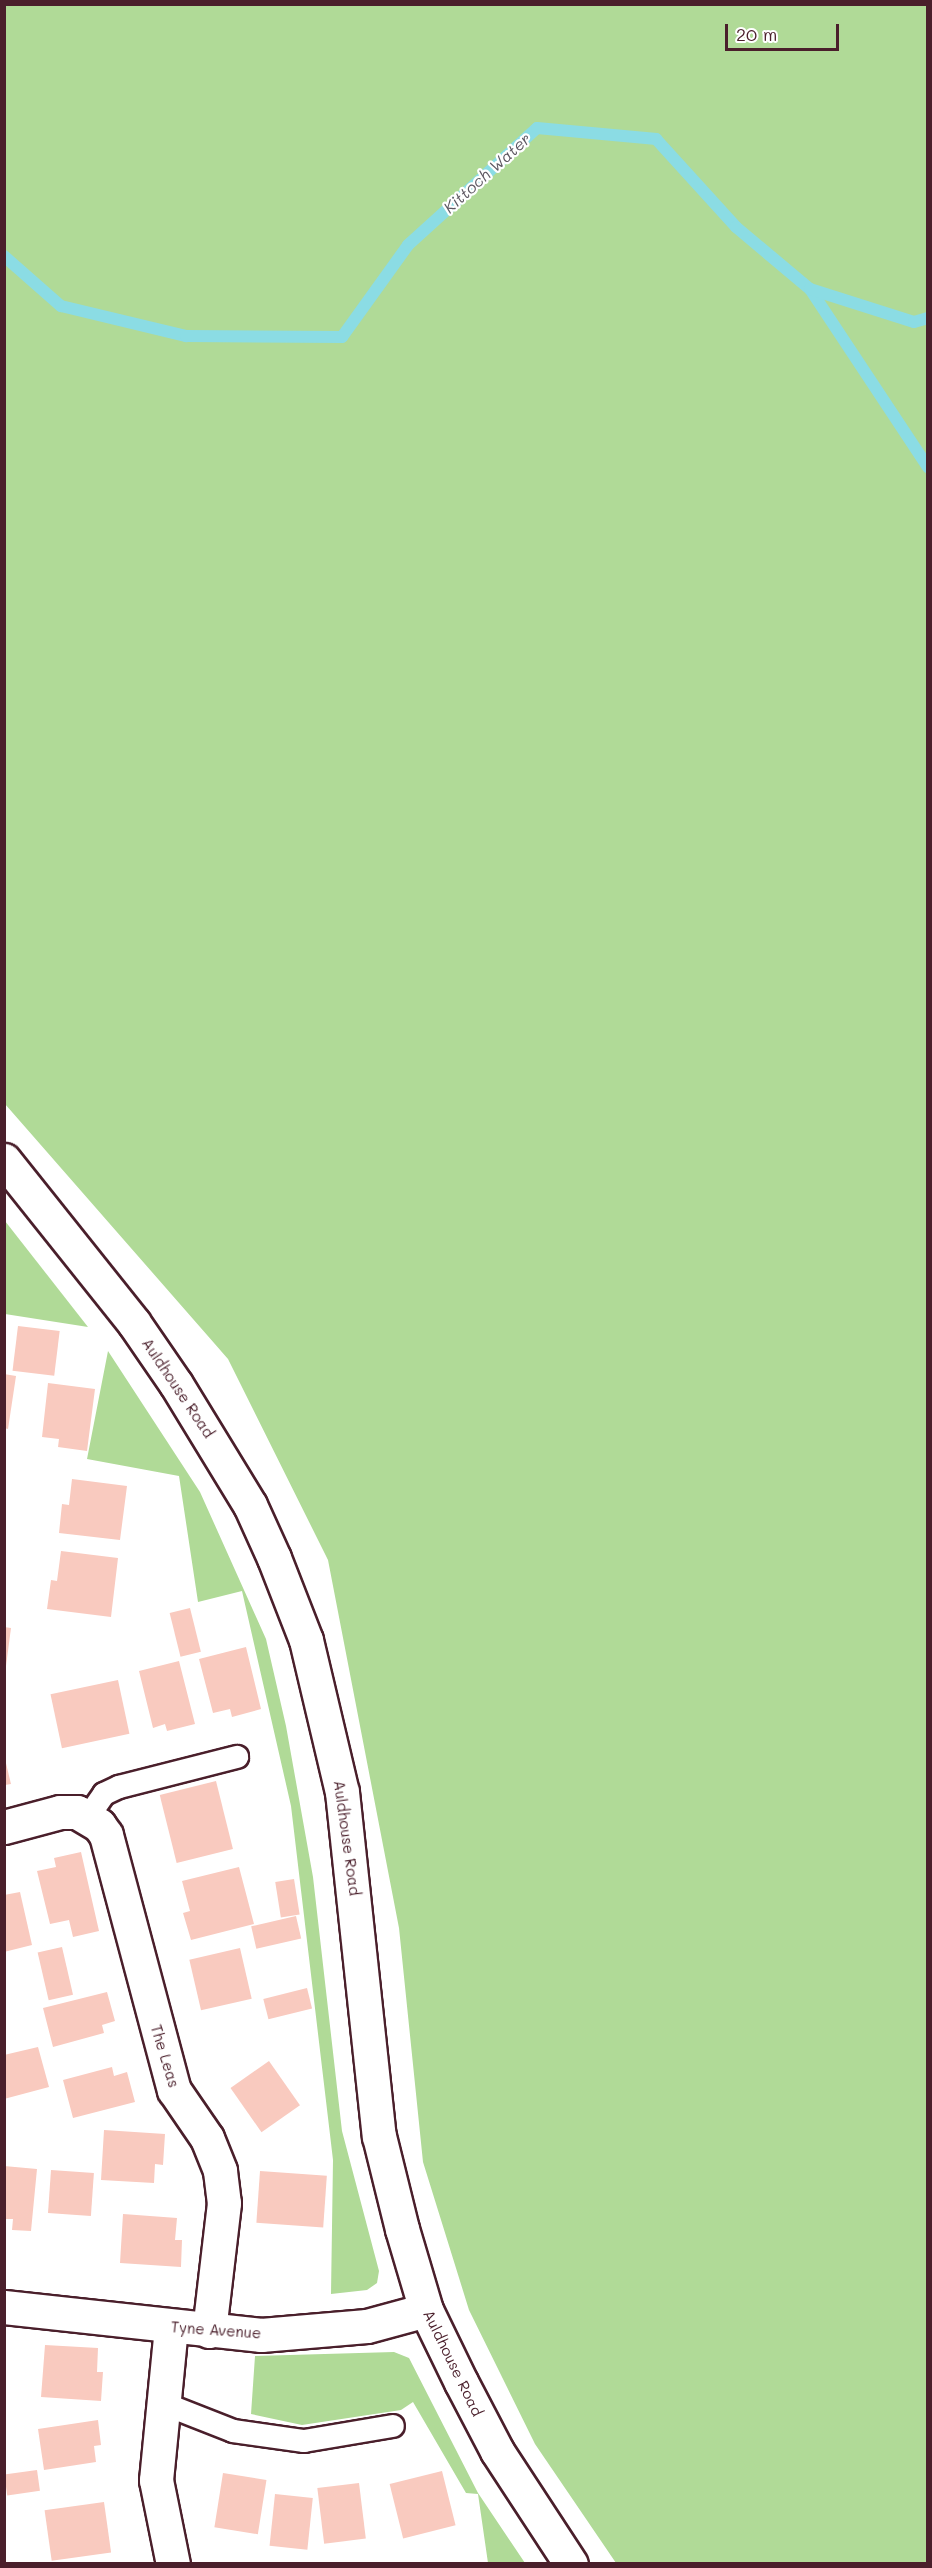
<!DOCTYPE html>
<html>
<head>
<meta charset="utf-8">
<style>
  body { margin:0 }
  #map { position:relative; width:932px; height:2568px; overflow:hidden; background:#fff; font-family:Mali,sans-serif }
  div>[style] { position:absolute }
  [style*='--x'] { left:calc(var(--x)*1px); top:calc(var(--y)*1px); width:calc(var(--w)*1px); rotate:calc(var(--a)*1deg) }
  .green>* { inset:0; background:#b0da97 }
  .stream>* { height:12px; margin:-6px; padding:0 6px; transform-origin:6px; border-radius:6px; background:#8bdce4 }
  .building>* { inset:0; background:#f9cabf; transform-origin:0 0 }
  .roads { filter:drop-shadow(2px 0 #4a1f2b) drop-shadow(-2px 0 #4a1f2b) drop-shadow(0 2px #4a1f2b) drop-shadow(0 -2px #4a1f2b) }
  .service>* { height:22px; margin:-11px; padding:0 11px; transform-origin:11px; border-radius:11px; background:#fff }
  .minor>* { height:33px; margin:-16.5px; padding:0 16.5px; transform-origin:16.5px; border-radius:16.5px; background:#fff }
  .tertiary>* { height:33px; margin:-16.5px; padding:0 16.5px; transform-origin:16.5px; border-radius:16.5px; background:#fff }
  span { translate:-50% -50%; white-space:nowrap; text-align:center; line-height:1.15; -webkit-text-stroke:4.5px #fff; paint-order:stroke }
  .street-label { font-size:15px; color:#4a1f2b }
  .water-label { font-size:16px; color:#5e5862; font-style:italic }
  .frame { position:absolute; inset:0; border:6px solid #4a1f2b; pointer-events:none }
  .scale { position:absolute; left:725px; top:24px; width:114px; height:27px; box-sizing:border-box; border:3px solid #4a1f2b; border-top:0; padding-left:8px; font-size:18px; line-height:21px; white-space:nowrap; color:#4a1f2b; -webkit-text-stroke:4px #fff; paint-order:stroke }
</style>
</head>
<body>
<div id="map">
  <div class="green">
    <i style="clip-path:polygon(4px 5px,927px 5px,927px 2563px,616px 2563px,535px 2444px,469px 2310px,423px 2162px,399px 1928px,328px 1560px,228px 1359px,5px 1104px)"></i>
    <i style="clip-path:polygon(5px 1221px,88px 1327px,5px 1314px)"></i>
    <i style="clip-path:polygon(108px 1351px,200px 1492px,266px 1639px,286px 1726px,313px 1877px,342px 2131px,379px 2271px,377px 2283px,367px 2290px,331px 2294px,333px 2160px,291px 1806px,242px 1591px,198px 1602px,179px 1476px,87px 1459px)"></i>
    <i style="clip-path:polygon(394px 2352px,409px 2358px,478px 2493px,525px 2563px,488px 2563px,478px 2494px,466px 2493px,413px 2402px,401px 2410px,302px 2425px,251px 2414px,255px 2356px)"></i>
  </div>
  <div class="stream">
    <i style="--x:4;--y:256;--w:76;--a:41.3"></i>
    <i style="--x:61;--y:306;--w:129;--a:13.5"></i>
    <i style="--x:186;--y:336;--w:156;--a:0.4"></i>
    <i style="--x:342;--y:337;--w:113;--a:-54.3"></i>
    <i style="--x:408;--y:245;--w:174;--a:-42.2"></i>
    <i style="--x:537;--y:128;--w:120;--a:5.3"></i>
    <i style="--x:656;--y:139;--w:119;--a:47.7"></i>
    <i style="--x:736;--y:227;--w:97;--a:40"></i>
    <i style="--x:810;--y:289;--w:214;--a:56.5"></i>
    <i style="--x:810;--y:289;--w:109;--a:17.6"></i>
    <i style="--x:914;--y:322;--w:15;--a:-16"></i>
  </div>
  <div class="building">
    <i style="left:18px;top:1326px;width:42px;height:45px;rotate:7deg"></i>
    <i style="clip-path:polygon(4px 1374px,16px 1376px,8px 1429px,4px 1428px)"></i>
    <i style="clip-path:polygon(48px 1383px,95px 1389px,87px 1451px,58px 1447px,59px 1439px,42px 1437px)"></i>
    <i style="clip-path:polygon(72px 1479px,127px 1486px,120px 1540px,59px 1533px,62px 1504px,69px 1505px)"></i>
    <i style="clip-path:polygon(61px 1551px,118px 1558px,111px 1617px,47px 1609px,51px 1580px,57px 1581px)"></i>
    <i style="left:190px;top:1608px;width:45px;height:21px;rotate:76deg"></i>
    <i style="clip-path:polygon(4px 1627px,11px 1628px,6px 1666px,4px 1666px)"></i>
    <i style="clip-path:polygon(246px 1647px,261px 1709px,232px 1717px,230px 1709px,213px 1713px,199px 1659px)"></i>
    <i style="clip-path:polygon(179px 1661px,195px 1724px,167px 1731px,165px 1724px,153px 1728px,139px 1671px)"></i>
    <i style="left:118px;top:1680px;width:55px;height:69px;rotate:78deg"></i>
    <i style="clip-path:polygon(5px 1759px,11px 1784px,5px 1785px)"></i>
    <i style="left:216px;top:1781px;width:70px;height:58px;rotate:76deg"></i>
    <i style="clip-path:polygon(81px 1852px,99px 1931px,73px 1937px,69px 1920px,50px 1924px,37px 1871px,56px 1867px,54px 1858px)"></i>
    <i style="clip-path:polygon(239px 1867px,254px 1924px,191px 1940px,183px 1913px,190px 1911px,182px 1881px)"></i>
    <i style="left:294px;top:1879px;width:36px;height:19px;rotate:81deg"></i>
    <i style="clip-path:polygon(20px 1892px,32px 1945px,4px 1952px,4px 1895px)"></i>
    <i style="left:296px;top:1916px;width:23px;height:46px;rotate:77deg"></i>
    <i style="left:62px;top:1947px;width:49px;height:25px;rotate:77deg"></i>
    <i style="left:240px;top:1948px;width:52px;height:52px;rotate:77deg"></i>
    <i style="left:307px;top:1988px;width:21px;height:45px;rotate:76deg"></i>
    <i style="clip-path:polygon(107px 1992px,115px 2021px,102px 2025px,104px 2033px,53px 2047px,43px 2008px)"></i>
    <i style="clip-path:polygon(38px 2047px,49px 2087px,4px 2099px,4px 2055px)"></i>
    <i style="left:269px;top:2061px;width:54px;height:47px;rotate:55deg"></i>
    <i style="clip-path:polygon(112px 2067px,114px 2076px,127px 2072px,135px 2102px,73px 2118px,63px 2080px)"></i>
    <i style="clip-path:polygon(104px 2130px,165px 2134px,163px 2165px,155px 2164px,154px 2183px,101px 2180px)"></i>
    <i style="clip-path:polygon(4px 2166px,37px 2169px,31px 2231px,12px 2230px,13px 2219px,4px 2219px)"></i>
    <i style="left:51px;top:2170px;width:43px;height:43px;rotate:4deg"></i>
    <i style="left:260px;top:2171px;width:67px;height:52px;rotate:4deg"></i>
    <i style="clip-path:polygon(123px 2214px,177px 2218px,175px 2240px,182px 2240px,181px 2267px,120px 2263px)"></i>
    <i style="clip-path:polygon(45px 2345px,98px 2348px,97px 2372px,103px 2372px,101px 2401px,41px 2397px)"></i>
    <i style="clip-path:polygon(98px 2420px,101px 2445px,94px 2446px,96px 2462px,44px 2470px,38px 2429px)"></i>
    <i style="left:37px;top:2470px;width:21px;height:33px;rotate:82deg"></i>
    <i style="left:442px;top:2471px;width:56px;height:54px;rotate:76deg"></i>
    <i style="left:223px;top:2473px;width:44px;height:55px;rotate:9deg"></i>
    <i style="left:359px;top:2483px;width:56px;height:42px;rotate:83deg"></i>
    <i style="left:275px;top:2494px;width:38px;height:52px;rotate:6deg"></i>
    <i style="left:104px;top:2502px;width:51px;height:60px;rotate:82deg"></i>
  </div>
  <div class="roads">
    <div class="service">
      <i style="--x:88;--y:1817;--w:28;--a:-55"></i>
      <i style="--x:104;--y:1794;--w:17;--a:-25"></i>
      <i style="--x:119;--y:1787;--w:122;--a:-14.3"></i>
      <i style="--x:162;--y:2403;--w:76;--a:21.5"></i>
      <i style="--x:233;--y:2431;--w:72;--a:8"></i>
      <i style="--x:304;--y:2441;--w:90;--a:-9.6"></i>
    </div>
    <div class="minor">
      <i style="--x:4;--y:1827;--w:58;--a:-15"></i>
      <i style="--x:60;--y:1812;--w:17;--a:0"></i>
      <i style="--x:77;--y:1812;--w:26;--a:31"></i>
      <i style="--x:99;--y:1825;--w:12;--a:55"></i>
      <i style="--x:106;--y:1835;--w:264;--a:75.1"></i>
      <i style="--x:174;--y:2090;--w:58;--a:55.5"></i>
      <i style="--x:207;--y:2138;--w:35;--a:68"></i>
      <i style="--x:220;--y:2171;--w:32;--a:83"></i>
      <i style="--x:224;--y:2203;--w:129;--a:96.7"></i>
      <i style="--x:4;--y:2307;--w:259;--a:6.2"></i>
      <i style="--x:261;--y:2335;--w:106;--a:-4.9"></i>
      <i style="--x:367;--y:2326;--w:61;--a:-15.2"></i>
      <i style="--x:171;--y:2327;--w:154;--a:95.6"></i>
      <i style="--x:156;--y:2480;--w:86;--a:78.6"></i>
    </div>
    <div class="tertiary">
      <i style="--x:4;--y:1160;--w:208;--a:51.4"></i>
      <i style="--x:134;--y:1323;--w:74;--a:55.5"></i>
      <i style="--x:176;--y:1384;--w:142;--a:58.6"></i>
      <i style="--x:250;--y:1505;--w:58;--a:65.6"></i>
      <i style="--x:274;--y:1558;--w:88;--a:68.7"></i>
      <i style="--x:306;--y:1640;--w:156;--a:76.7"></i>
      <i style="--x:342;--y:1792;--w:346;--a:83.9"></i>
      <i style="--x:379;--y:2136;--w:96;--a:76.1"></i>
      <i style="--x:402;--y:2229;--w:84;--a:73.5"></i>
      <i style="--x:426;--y:2310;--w:80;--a:64.1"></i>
      <i style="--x:461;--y:2382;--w:78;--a:62.4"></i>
      <i style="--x:497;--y:2451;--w:135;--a:56.8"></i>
    </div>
  </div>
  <div class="street-label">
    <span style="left:178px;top:1388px;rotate:56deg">Auldhouse Road</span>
    <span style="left:347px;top:1838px;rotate:82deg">Auldhouse Road</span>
    <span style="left:165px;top:2056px;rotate:73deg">The Leas</span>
    <span style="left:216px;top:2330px;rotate:4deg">Tyne Avenue</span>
    <span style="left:453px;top:2363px;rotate:64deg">Auldhouse Road</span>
  </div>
  <div class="water-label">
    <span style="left:487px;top:173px;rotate:-42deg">Kittoch Water</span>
  </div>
  <div class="frame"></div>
  <div class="scale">20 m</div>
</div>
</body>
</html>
